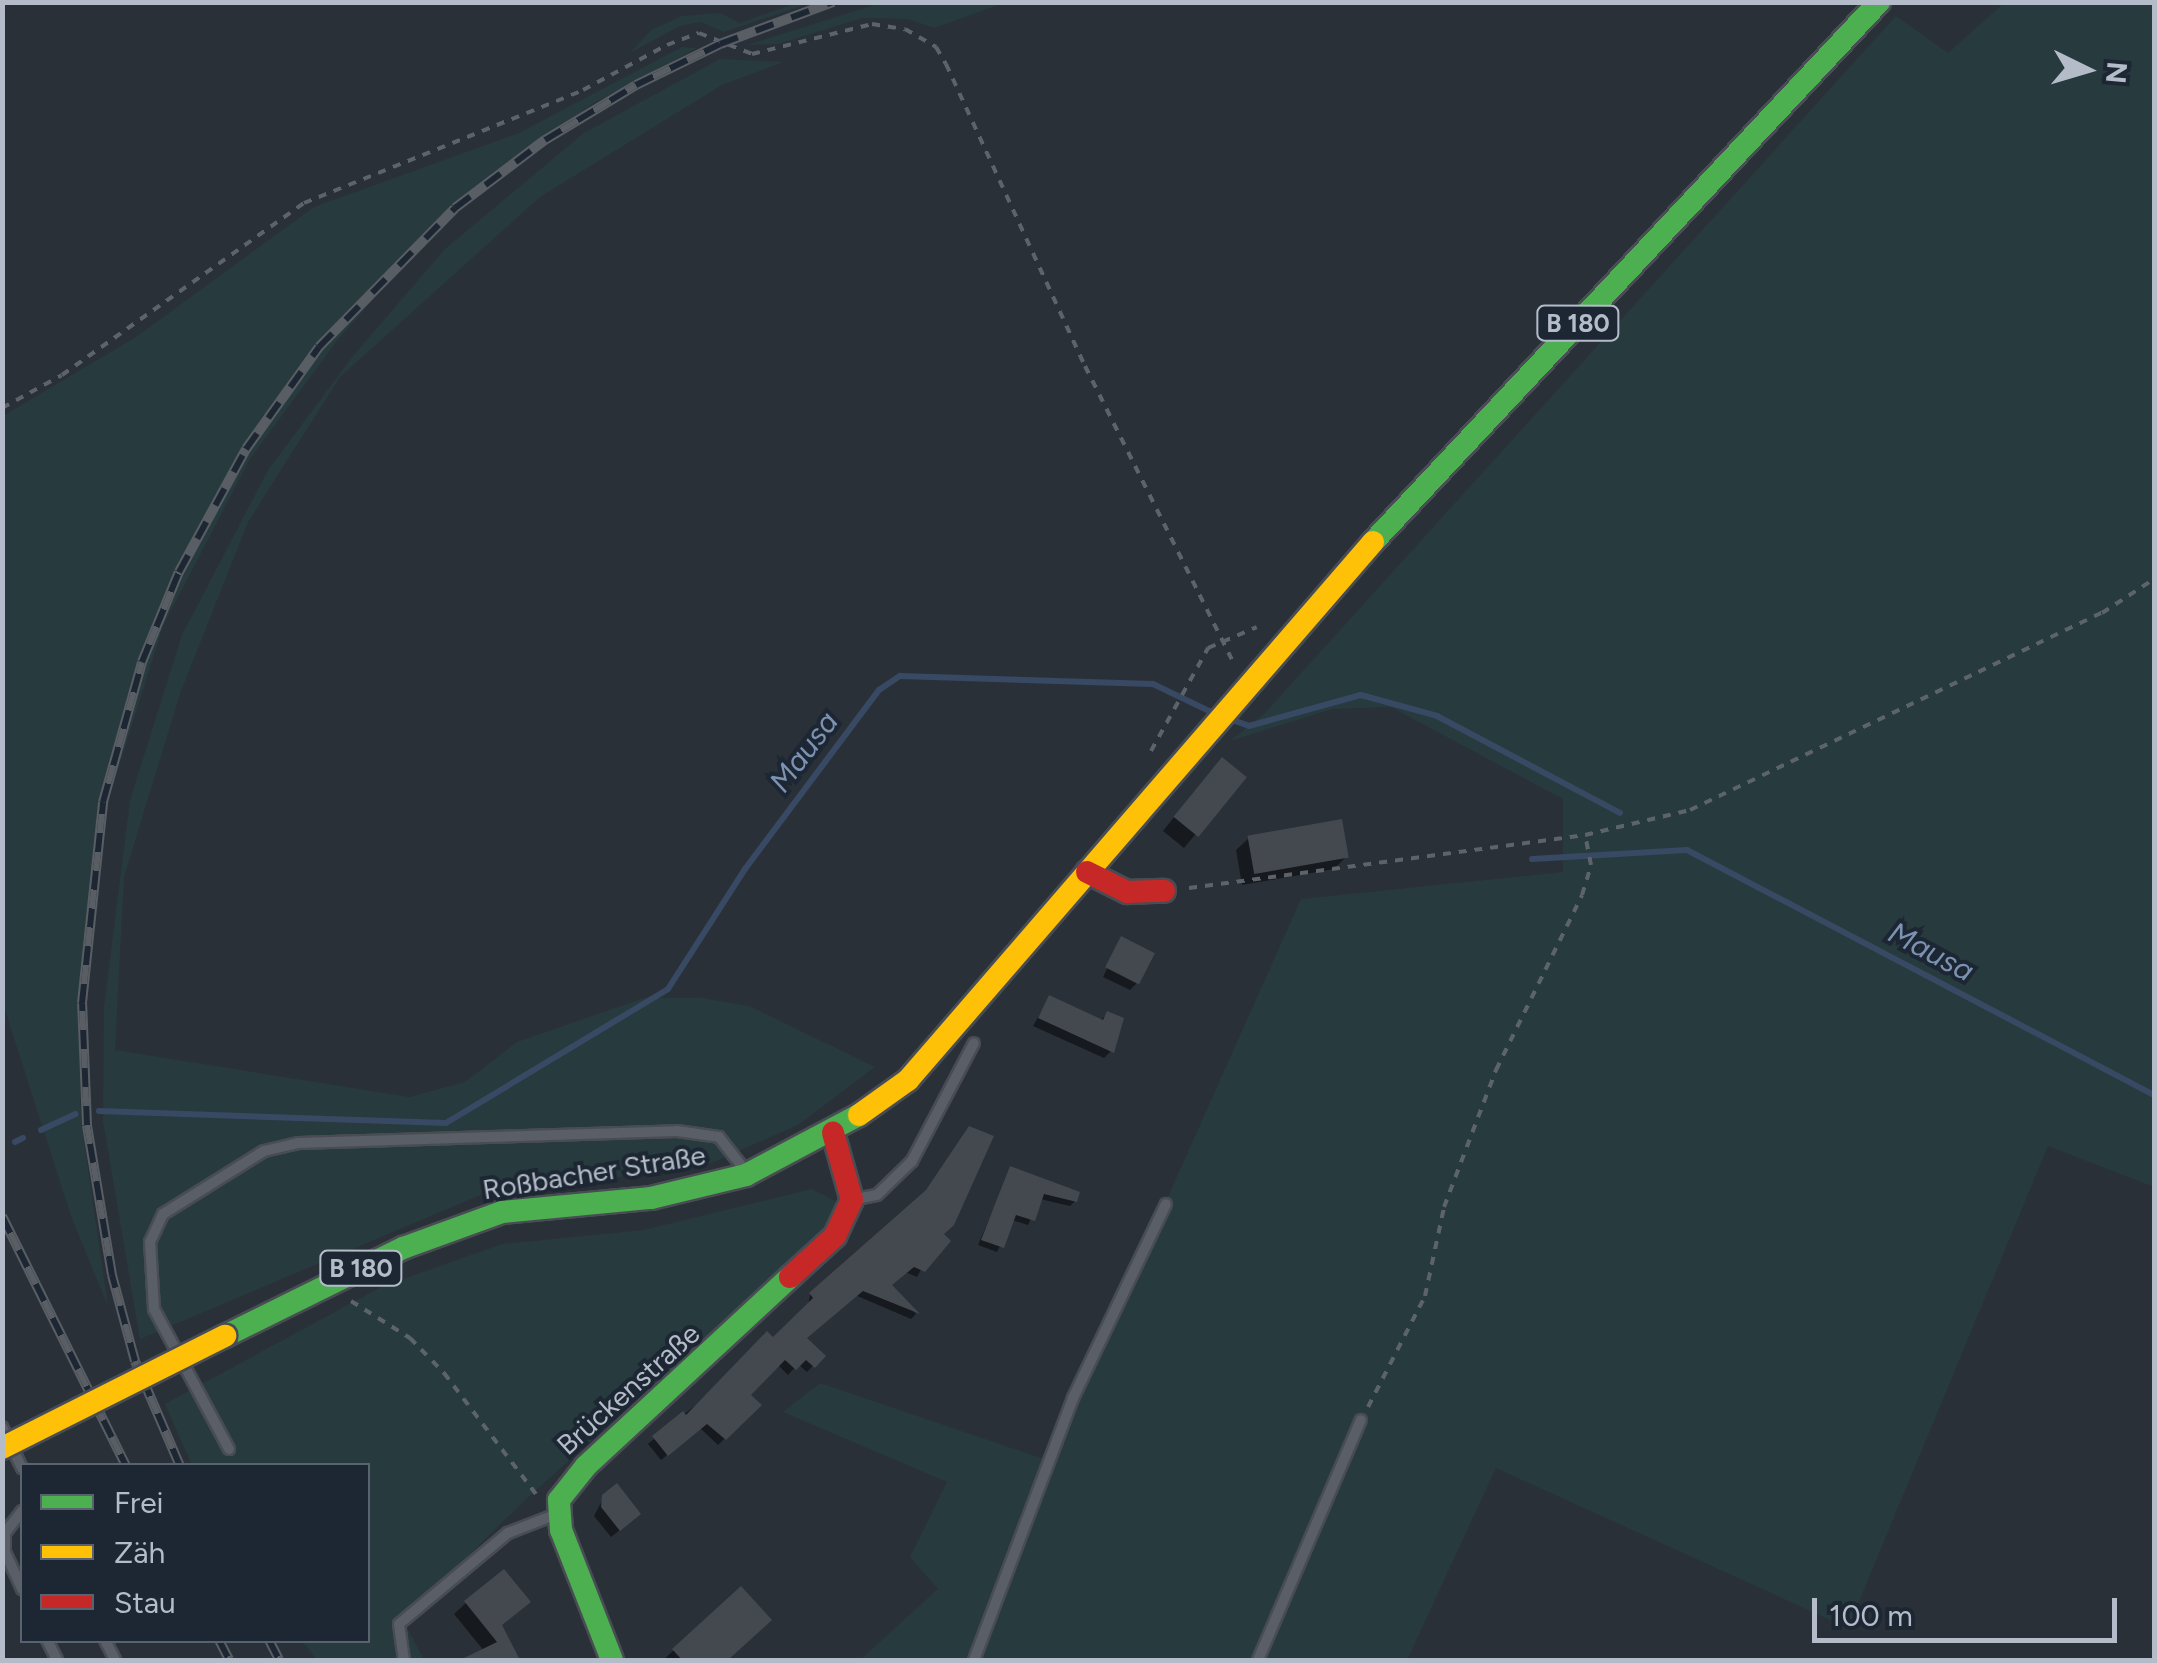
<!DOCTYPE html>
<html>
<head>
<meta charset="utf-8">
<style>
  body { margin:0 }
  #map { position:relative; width:2157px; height:1663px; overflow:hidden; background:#2a3038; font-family:Figtree,sans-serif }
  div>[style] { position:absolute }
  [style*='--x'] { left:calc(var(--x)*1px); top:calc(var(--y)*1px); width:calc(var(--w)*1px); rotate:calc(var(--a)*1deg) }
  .green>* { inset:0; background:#273a3e }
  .shadow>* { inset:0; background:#0007 }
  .stream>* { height:6px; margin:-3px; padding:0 3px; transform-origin:3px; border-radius:3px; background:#384963 }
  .building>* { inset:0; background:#444950; transform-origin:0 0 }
  .path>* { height:4px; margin-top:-2px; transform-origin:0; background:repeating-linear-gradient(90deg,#5d636a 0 8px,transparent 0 16px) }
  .roads { filter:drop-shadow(2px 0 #484c53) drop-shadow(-2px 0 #484c53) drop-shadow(0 2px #484c53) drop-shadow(0 -2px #484c53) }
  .lane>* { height:10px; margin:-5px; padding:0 5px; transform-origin:5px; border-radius:5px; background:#5a5e66 }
  .fast>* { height:22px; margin:-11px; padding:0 11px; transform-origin:11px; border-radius:11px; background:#4caf50 }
  .slow>* { height:22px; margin:-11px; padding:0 11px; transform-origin:11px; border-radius:11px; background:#ffc107 }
  .jam>* { height:22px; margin:-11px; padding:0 11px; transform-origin:11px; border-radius:11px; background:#c62828 }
  .rail>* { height:10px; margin-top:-5px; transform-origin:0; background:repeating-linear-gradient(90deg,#1d2633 0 19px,#595d64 0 38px); box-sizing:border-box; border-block:2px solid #595d64 }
  .bridges { filter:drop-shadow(2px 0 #484c55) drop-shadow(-2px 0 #484c55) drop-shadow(0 2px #484c55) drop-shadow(0 -2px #484c55) }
  .slow-bridge>* { height:22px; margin:-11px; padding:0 11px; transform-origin:11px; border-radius:11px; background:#ffc107 }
  span { translate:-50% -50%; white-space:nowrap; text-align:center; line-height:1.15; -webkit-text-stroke:8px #1d2633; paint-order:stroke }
  .shield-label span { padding:2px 8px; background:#1d2633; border:2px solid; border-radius:8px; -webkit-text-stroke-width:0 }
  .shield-label { font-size:25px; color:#b4bcc9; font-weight:700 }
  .street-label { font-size:28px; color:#b4bcc9 }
  .water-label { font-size:30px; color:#7c92b1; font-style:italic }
  .frame { position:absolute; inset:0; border:5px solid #b4bcc9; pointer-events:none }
  .legend { position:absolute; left:20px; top:1463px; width:350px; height:180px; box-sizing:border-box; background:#1d2633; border:2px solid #59626f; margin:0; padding:12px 18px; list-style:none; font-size:30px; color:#b4bcc9 }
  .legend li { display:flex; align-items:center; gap:20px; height:50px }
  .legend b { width:50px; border:2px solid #59626f }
  .north { position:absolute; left:2037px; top:20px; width:100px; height:100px; -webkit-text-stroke:8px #1d2633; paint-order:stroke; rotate:95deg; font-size:28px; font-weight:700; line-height:40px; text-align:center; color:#b4bcc9 }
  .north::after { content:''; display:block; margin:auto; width:35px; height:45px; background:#b4bcc9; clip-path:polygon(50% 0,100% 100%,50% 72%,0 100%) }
  .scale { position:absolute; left:1812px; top:1598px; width:305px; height:45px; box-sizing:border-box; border:5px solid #b4bcc9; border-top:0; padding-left:12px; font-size:30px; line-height:35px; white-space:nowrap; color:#b4bcc9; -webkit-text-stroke:8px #1d2633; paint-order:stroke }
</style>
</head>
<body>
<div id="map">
  <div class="green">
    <i style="clip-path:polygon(884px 2px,1004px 3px,934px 28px,908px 19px,862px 18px,779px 44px,747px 45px)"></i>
    <i style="clip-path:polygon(797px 3px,810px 3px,724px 32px,701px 22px,680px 26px,630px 53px,651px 30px,682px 16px,720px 13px,740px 23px)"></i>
    <i style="clip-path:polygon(2004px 3px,2154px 3px,2154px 1187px,2048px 1146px,1848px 1628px,1496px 1468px,1407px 1660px,860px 1660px,938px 1589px,910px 1557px,947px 1482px,783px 1412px,820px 1383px,1050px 1461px,1301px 899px,1563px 872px,1563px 799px,1391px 707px,1332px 709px,1230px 741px,1265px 713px,1896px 16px,1948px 53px)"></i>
    <i style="clip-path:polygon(682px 47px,697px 48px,592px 104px,452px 207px,336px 342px,250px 459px,163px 626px,110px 795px,78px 1006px,81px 1120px,108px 1306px,72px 1219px,3px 1004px,3px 416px,136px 337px,314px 207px,519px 133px)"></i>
    <i style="clip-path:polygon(720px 59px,783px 62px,722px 85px,540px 197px,340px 377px,248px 522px,180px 694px,124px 877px,115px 1050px,409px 1097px,465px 1082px,517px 1042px,644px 998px,701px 998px,749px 1006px,875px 1067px,798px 1125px,702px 1167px,485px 1193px,140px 1339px,103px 1121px,104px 1007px,130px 800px,182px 635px,268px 470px,353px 356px,445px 249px,584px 133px)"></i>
    <i style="clip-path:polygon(812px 1189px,835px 1201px,837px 1219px,523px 1502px,403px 1620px,424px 1660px,317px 1660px,302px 1641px,368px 1640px,368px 1466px,192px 1465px,165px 1404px,381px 1287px,502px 1244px,643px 1230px)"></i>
  </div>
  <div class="shadow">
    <i style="clip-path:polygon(1210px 772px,1243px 777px,1184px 848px,1163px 831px)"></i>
    <i style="clip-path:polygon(1249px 838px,1346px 857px,1334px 869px,1242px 885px,1236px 850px)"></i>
    <i style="clip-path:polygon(1121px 939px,1137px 983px,1130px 990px,1103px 977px)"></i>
    <i style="clip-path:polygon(1049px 998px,1100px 1021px,1107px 1014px,1111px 1051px,1104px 1058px,1033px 1026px)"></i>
    <i style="clip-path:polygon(1011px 1169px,1075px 1201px,1070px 1206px,1040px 1199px,1028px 1225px,1012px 1220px,997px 1252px,978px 1245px)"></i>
    <i style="clip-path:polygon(922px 1198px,940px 1235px,917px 1277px,905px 1272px,889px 1286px,916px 1314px,911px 1319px,855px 1295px,804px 1339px,822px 1356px,807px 1372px,798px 1364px,788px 1375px,777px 1364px,748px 1395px,759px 1405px,718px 1445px,700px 1428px,661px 1460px,648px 1444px,774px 1341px,808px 1306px,810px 1295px)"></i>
    <i style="clip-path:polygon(604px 1497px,630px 1522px,611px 1537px,594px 1516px)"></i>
    <i style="clip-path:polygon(741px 1589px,757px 1632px,726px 1660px,663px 1660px)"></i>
    <i style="clip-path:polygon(466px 1603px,500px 1626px,517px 1660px,466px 1660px,484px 1651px,454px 1614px)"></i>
  </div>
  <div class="stream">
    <i style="--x:1230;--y:719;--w:20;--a:20"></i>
    <i style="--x:1249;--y:726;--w:116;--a:-15.5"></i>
    <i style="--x:1361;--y:695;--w:79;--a:15.4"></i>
    <i style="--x:1437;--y:716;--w:207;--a:27.9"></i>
    <i style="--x:1532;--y:859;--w:155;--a:-3.3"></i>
    <i style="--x:1687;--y:850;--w:527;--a:27.68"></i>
    <i style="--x:99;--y:1111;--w:347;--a:2"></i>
    <i style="--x:446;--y:1123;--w:259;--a:-31.1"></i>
    <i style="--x:668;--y:989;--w:143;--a:-57.3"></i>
    <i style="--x:745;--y:869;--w:224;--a:-53.2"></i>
    <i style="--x:879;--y:690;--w:25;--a:-34"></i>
    <i style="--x:900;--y:676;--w:253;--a:1.8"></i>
    <i style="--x:1153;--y:684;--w:62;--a:25.7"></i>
    <i style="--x:41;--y:1130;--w:38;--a:-25"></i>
    <i style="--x:15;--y:1142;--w:9;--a:-27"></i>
  </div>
  <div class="building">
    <i style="left:1222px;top:757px;width:32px;height:77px;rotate:39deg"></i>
    <i style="left:1342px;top:819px;width:39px;height:96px;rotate:80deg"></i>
    <i style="left:1121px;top:936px;width:38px;height:35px;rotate:27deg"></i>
    <i style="clip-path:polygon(1049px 995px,1103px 1020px,1107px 1011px,1124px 1018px,1114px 1053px,1038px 1018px)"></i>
    <i style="clip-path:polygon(969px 1126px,994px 1136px,954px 1225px,944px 1234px,951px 1241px,925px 1272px,914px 1267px,892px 1285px,920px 1314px,863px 1291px,807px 1338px,826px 1356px,815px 1368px,806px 1360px,796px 1370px,785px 1360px,751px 1395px,762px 1405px,726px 1440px,707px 1424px,668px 1456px,652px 1436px,683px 1411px,686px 1415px,767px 1331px,773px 1337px,813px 1298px,809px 1293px,926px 1190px)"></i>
    <i style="clip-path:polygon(1010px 1166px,1080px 1192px,1077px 1202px,1044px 1194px,1035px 1221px,1016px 1215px,1004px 1248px,981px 1240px)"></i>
    <i style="clip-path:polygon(617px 1483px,641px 1514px,620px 1531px,601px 1507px,602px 1495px)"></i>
    <i style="clip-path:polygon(504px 1569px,531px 1602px,502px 1625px,520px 1660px,460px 1660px,497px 1642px,464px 1601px)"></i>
    <i style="clip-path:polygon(741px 1586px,772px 1620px,728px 1660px,682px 1660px,672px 1649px)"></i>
  </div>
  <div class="path">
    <i style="--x:2;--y:408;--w:68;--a:-28.8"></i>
    <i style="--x:62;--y:375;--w:297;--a:-35.4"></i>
    <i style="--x:304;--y:203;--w:301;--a:-22"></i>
    <i style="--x:583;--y:90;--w:95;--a:-28.2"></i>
    <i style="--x:667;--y:45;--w:34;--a:-21"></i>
    <i style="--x:699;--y:33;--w:57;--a:21.6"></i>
    <i style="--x:752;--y:54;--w:124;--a:-14"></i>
    <i style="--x:872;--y:24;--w:33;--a:9"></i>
    <i style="--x:905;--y:29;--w:36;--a:30"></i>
    <i style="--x:936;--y:47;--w:20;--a:60"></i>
    <i style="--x:946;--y:64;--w:332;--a:65.3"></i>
    <i style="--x:1085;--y:366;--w:328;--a:63.4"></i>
    <i style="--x:1151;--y:751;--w:118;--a:-61"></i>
    <i style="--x:1208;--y:648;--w:53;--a:-23.2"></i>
    <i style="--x:1189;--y:888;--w:400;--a:-7.6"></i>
    <i style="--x:1585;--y:835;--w:108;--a:-13.4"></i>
    <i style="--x:1690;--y:810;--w:457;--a:-25.6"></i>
    <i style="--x:2102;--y:613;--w:62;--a:-33.2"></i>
    <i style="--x:351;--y:1301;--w:70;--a:32.1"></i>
    <i style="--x:410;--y:1338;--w:49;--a:45.8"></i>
    <i style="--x:444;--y:1373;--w:152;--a:52.8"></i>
    <i style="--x:1368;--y:1407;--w:125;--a:-62.8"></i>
    <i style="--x:1425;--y:1296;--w:91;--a:-77.9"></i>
    <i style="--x:1444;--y:1207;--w:147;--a:-69.2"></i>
    <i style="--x:1496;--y:1070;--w:195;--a:-63.8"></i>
    <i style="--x:1582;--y:895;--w:31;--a:-73"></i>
    <i style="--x:1591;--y:865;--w:31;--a:-101"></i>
  </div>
  <div class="roads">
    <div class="lane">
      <i style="--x:856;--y:1199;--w:21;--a:-11"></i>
      <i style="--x:877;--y:1195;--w:49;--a:-44.2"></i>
      <i style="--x:912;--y:1161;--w:133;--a:-62.3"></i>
      <i style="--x:2;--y:1427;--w:46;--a:64"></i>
      <i style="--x:229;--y:1449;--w:159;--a:-118.2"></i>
      <i style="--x:154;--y:1309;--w:67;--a:-93.4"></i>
      <i style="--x:150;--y:1242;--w:31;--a:-65"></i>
      <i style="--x:163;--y:1214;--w:119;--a:-32"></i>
      <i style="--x:264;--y:1151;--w:36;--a:-13"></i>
      <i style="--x:299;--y:1143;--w:378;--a:-1.8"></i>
      <i style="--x:677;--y:1131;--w:42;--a:8.1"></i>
      <i style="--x:719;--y:1137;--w:39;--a:52"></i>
      <i style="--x:22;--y:1511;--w:28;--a:128"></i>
      <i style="--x:5;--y:1533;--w:19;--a:90"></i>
      <i style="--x:5;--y:1552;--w:41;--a:65.3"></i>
      <i style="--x:47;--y:1640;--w:22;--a:63"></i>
      <i style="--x:105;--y:1640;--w:22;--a:63"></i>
      <i style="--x:404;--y:1660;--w:36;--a:-98"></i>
      <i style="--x:399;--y:1624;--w:142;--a:-39.9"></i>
      <i style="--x:508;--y:1533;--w:53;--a:-21.2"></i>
      <i style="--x:974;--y:1660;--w:280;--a:-69.3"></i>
      <i style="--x:1073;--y:1398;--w:215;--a:-64.4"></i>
      <i style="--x:1258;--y:1660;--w:261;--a:-66.8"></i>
    </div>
    <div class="fast">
      <i style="--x:1373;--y:542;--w:740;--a:-46.86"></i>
      <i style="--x:225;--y:1336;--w:199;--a:-26.3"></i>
      <i style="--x:403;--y:1248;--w:105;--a:-20"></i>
      <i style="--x:502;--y:1212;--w:150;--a:-5.4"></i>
      <i style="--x:651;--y:1198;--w:98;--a:-13.6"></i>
      <i style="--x:746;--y:1175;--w:128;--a:-28"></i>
      <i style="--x:612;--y:1660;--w:140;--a:-111.4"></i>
      <i style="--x:561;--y:1530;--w:30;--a:-94"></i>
      <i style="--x:559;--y:1500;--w:43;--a:-51.5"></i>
      <i style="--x:586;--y:1466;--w:278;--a:-42.8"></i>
    </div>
    <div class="slow">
      <i style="--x:859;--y:1115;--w:60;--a:-35.5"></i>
      <i style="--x:908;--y:1080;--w:711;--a:-49.16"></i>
    </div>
    <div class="jam">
      <i style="--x:1087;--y:872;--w:45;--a:26.6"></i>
      <i style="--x:1127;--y:892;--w:37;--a:-2"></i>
      <i style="--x:790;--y:1277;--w:61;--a:-42.3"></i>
      <i style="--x:835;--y:1236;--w:40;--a:-65"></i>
      <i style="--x:852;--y:1200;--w:70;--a:-105.8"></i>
    </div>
  </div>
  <div class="rail">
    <i style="--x:2;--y:1216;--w:279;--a:63.6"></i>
    <i style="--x:180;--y:1466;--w:114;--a:-113.2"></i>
    <i style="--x:135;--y:1361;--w:89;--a:-105"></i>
    <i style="--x:112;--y:1275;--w:152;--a:-99.5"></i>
    <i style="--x:87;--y:1125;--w:122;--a:-92.3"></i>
    <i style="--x:82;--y:1003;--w:202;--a:-84"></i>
    <i style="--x:103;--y:802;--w:145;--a:-74.4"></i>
    <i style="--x:142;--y:662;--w:97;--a:-67.7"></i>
    <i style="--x:179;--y:572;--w:140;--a:-61.4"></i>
    <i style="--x:246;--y:449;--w:125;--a:-54.4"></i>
    <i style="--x:319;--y:347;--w:194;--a:-45.6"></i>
    <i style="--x:455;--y:208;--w:113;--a:-37.1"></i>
    <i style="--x:545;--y:140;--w:106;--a:-31.1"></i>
    <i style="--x:636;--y:85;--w:93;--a:-26"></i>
    <i style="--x:720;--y:44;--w:121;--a:-20.4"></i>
    <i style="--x:219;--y:1640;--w:22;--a:63"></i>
    <i style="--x:269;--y:1640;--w:22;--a:63"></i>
  </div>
  <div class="bridges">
    <div class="slow-bridge">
      <i style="--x:2;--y:1448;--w:250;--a:-26.7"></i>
    </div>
  </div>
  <div class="shield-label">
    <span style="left:1578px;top:323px">B 180</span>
    <span style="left:361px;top:1268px">B 180</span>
  </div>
  <div class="street-label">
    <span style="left:594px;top:1172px;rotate:-9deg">Roßbacher Straße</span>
    <span style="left:628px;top:1389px;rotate:-42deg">Brückenstraße</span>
  </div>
  <div class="water-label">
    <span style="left:804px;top:752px;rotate:-53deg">Mausa</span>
    <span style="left:1931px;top:952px;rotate:28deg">Mausa</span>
  </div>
  <div class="frame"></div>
  <ul class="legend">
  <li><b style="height:12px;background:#4caf50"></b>Frei</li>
  <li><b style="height:12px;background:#ffc107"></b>Zäh</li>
  <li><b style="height:12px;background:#c62828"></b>Stau</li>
  </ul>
  <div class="north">N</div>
  <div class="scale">100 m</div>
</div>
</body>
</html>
